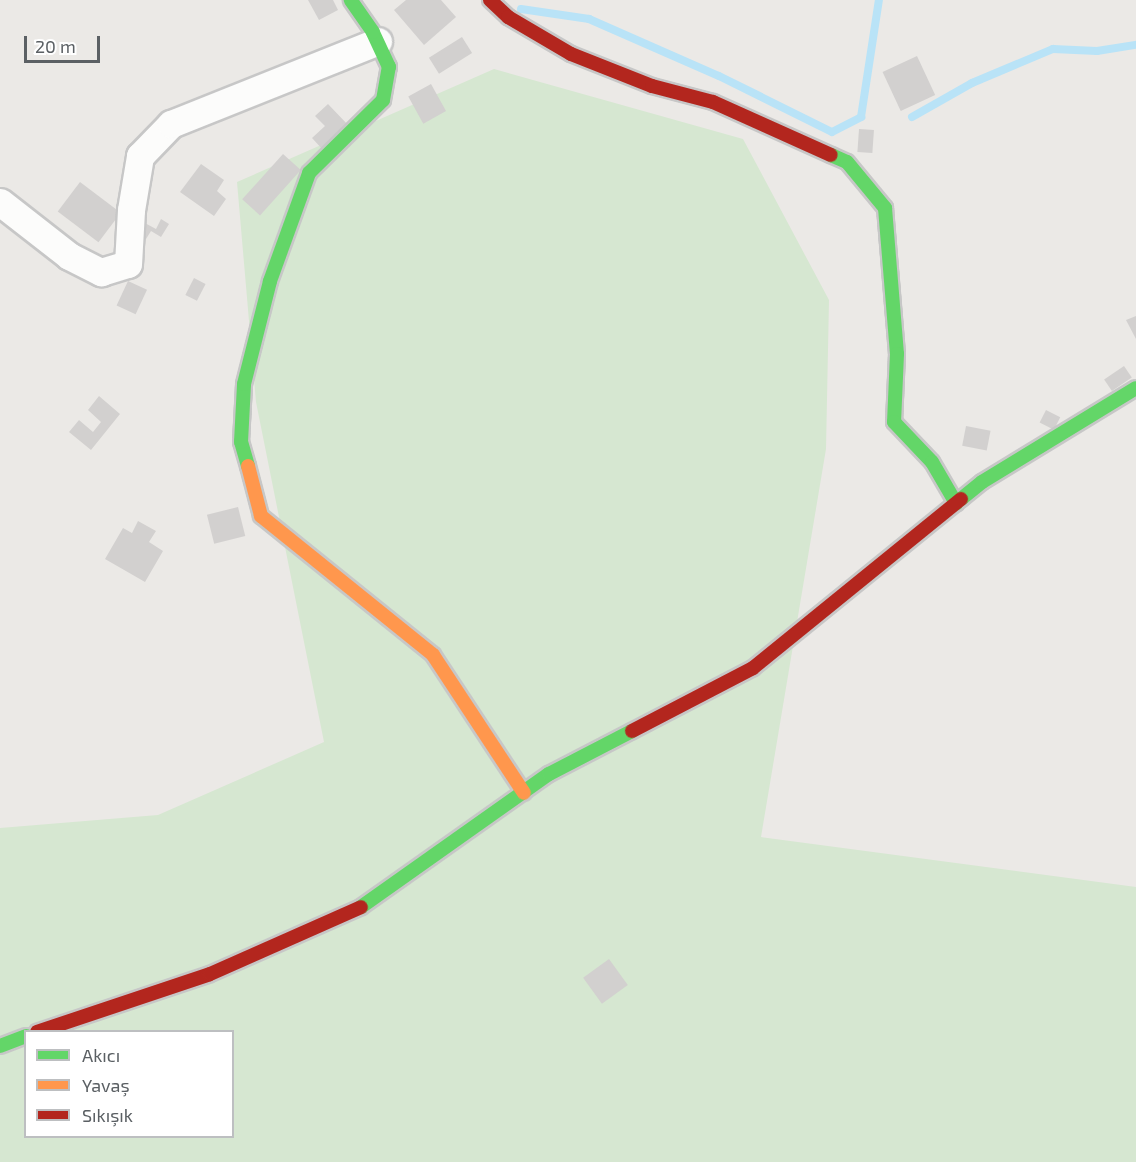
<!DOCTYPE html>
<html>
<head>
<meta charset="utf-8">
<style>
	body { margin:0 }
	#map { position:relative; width:1136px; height:1162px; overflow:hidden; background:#ebe9e6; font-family:"Exo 2",sans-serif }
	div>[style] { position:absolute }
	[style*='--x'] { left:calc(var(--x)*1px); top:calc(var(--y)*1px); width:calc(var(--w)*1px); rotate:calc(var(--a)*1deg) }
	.green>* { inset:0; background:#d6e7d1 }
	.stream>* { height:8px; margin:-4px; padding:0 4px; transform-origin:4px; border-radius:4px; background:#b9e3f7 }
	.building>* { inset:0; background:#d2d0cf; transform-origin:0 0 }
	.roads { filter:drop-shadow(2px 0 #c7c7c7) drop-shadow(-2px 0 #c7c7c7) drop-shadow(0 2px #c7c7c7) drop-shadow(0 -2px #c7c7c7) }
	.street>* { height:27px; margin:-13.5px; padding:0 13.5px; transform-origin:13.5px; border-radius:13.5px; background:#fcfcfb }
	.fast>* { height:14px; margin:-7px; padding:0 7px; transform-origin:7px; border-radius:7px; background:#63d668 }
	.slow>* { height:14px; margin:-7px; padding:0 7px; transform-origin:7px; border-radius:7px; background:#ff974d }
	.jam>* { height:14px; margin:-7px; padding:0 7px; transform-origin:7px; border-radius:7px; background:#b3261e }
	span { translate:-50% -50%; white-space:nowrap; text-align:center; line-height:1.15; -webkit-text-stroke:4.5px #fff; paint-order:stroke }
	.legend { position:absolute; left:24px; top:1030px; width:210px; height:108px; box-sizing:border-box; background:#fff; border:2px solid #bdbfc1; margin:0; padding:8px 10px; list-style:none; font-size:18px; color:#5b6064 }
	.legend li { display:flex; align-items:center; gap:12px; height:30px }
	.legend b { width:30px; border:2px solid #bdbfc1 }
	.scale { position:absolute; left:24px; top:36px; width:76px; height:27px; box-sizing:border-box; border:3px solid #5b6064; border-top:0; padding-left:8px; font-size:18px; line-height:21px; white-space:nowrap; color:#5b6064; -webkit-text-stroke:4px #fff; paint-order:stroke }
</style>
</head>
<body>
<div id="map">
	<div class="green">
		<div style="clip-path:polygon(evenodd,494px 69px,743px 139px,829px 300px,826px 449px,761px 837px,1136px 887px,1136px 1162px,0 1162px,0 828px,158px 815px,324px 742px,256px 402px,237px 182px,494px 69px,26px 1032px,232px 1032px,232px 1136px,26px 1136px,26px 1032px)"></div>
	</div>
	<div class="stream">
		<div style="--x:521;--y:9;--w:69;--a:8.4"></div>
		<div style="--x:589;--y:19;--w:142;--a:23.7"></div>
		<div style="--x:719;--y:76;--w:126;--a:26.4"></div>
		<div style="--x:832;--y:132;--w:33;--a:-27"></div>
		<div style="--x:861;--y:117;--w:118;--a:-81.3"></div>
		<div style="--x:912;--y:117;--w:69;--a:-29.5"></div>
		<div style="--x:972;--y:83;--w:88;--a:-22.8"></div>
		<div style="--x:1053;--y:49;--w:44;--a:2.6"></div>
		<div style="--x:1097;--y:51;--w:39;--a:-9"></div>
	</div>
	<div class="building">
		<div style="clip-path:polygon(308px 0,333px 0,338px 10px,319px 20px)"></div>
		<div style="clip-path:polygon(406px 0,441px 0,456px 17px,424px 45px,394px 10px)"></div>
		<div style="left:462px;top:37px;width:19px;height:39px;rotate:58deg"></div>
		<div style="left:917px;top:56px;width:43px;height:38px;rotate:65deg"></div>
		<div style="left:431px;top:84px;width:31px;height:26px;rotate:61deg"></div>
		<div style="clip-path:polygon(328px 104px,349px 126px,324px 151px,312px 138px,325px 126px,315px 116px)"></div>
		<div style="left:859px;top:129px;width:15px;height:23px;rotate:4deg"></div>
		<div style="left:283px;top:154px;width:24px;height:61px;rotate:42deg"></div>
		<div style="clip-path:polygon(201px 164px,224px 180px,217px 191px,226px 199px,214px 216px,180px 192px)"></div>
		<div style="left:80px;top:182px;width:51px;height:37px;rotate:37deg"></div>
		<div style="clip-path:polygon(161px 219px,169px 224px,161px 237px,151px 231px,146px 239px,136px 233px,143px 222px,156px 229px)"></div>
		<div style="left:194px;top:278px;width:13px;height:19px;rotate:27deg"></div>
		<div style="left:128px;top:281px;width:21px;height:27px;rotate:25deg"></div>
		<div style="clip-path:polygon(1136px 316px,1136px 339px,1126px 320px)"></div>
		<div style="left:1124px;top:366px;width:14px;height:24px;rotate:56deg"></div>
		<div style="clip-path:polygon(99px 396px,120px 414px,91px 450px,69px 432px,79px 420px,93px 432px,101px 422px,88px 410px)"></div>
		<div style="left:1046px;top:410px;width:16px;height:14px;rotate:27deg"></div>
		<div style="left:966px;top:426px;width:25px;height:20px;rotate:11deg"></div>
		<div style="left:238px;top:507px;width:30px;height:32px;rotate:76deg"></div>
		<div style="clip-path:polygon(138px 521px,156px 531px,149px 542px,163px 551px,145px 582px,105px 559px,123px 528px,132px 533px)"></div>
		<div style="left:609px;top:959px;width:32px;height:32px;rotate:54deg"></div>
	</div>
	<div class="roads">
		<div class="street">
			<div style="--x:0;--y:202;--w:88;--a:38"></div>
			<div style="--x:69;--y:256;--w:36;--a:27"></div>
			<div style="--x:101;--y:272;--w:28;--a:-17"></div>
			<div style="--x:128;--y:264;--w:54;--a:-86.8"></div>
			<div style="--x:131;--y:210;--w:55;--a:-80.5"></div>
			<div style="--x:140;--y:156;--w:45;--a:-45.9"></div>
			<div style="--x:171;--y:124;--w:223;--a:-21.8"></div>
		</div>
		<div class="fast">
			<div style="--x:831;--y:155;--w:17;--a:24"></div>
			<div style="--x:847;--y:162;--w:60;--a:50.4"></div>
			<div style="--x:885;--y:208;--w:146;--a:85.3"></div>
			<div style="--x:897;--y:354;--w:68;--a:92.5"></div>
			<div style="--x:894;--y:422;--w:55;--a:46.5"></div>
			<div style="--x:932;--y:462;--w:48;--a:59.7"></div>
			<div style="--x:248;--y:466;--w:25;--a:-106"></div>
			<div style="--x:241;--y:442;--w:58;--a:-87"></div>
			<div style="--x:244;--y:384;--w:106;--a:-75.8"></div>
			<div style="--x:270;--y:281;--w:115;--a:-70.1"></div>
			<div style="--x:309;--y:173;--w:104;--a:-44.6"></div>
			<div style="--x:383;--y:100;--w:34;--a:-80"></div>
			<div style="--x:389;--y:67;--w:38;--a:-115"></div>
			<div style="--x:373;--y:32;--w:39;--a:-125"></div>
			<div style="--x:961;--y:499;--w:27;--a:-39"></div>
			<div style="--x:982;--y:482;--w:180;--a:-31.4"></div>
			<div style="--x:361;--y:907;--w:230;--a:-35.3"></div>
			<div style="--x:549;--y:774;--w:93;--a:-27.4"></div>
			<div style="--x:0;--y:1046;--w:28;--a:-21"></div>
		</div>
		<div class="slow">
			<div style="--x:248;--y:466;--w:52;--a:75.4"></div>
			<div style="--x:261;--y:516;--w:221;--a:38.9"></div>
			<div style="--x:433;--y:655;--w:165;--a:56.6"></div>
		</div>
		<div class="jam">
			<div style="--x:490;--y:0;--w:25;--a:43"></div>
			<div style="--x:508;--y:17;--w:73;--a:30.4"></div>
			<div style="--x:571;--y:54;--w:87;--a:21.6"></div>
			<div style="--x:652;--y:86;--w:63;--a:14.7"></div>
			<div style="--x:713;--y:102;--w:129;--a:24.2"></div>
			<div style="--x:632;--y:731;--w:136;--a:-27.5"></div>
			<div style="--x:753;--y:668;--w:268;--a:-39.1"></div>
			<div style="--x:37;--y:1032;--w:182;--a:-18.5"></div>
			<div style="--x:210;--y:974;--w:165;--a:-23.9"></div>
		</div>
	</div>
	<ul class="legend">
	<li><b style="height:8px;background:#63d668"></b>Akıcı</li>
	<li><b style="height:8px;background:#ff974d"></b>Yavaş</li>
	<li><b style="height:8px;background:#b3261e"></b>Sıkışık</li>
	</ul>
	<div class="scale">20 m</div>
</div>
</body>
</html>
